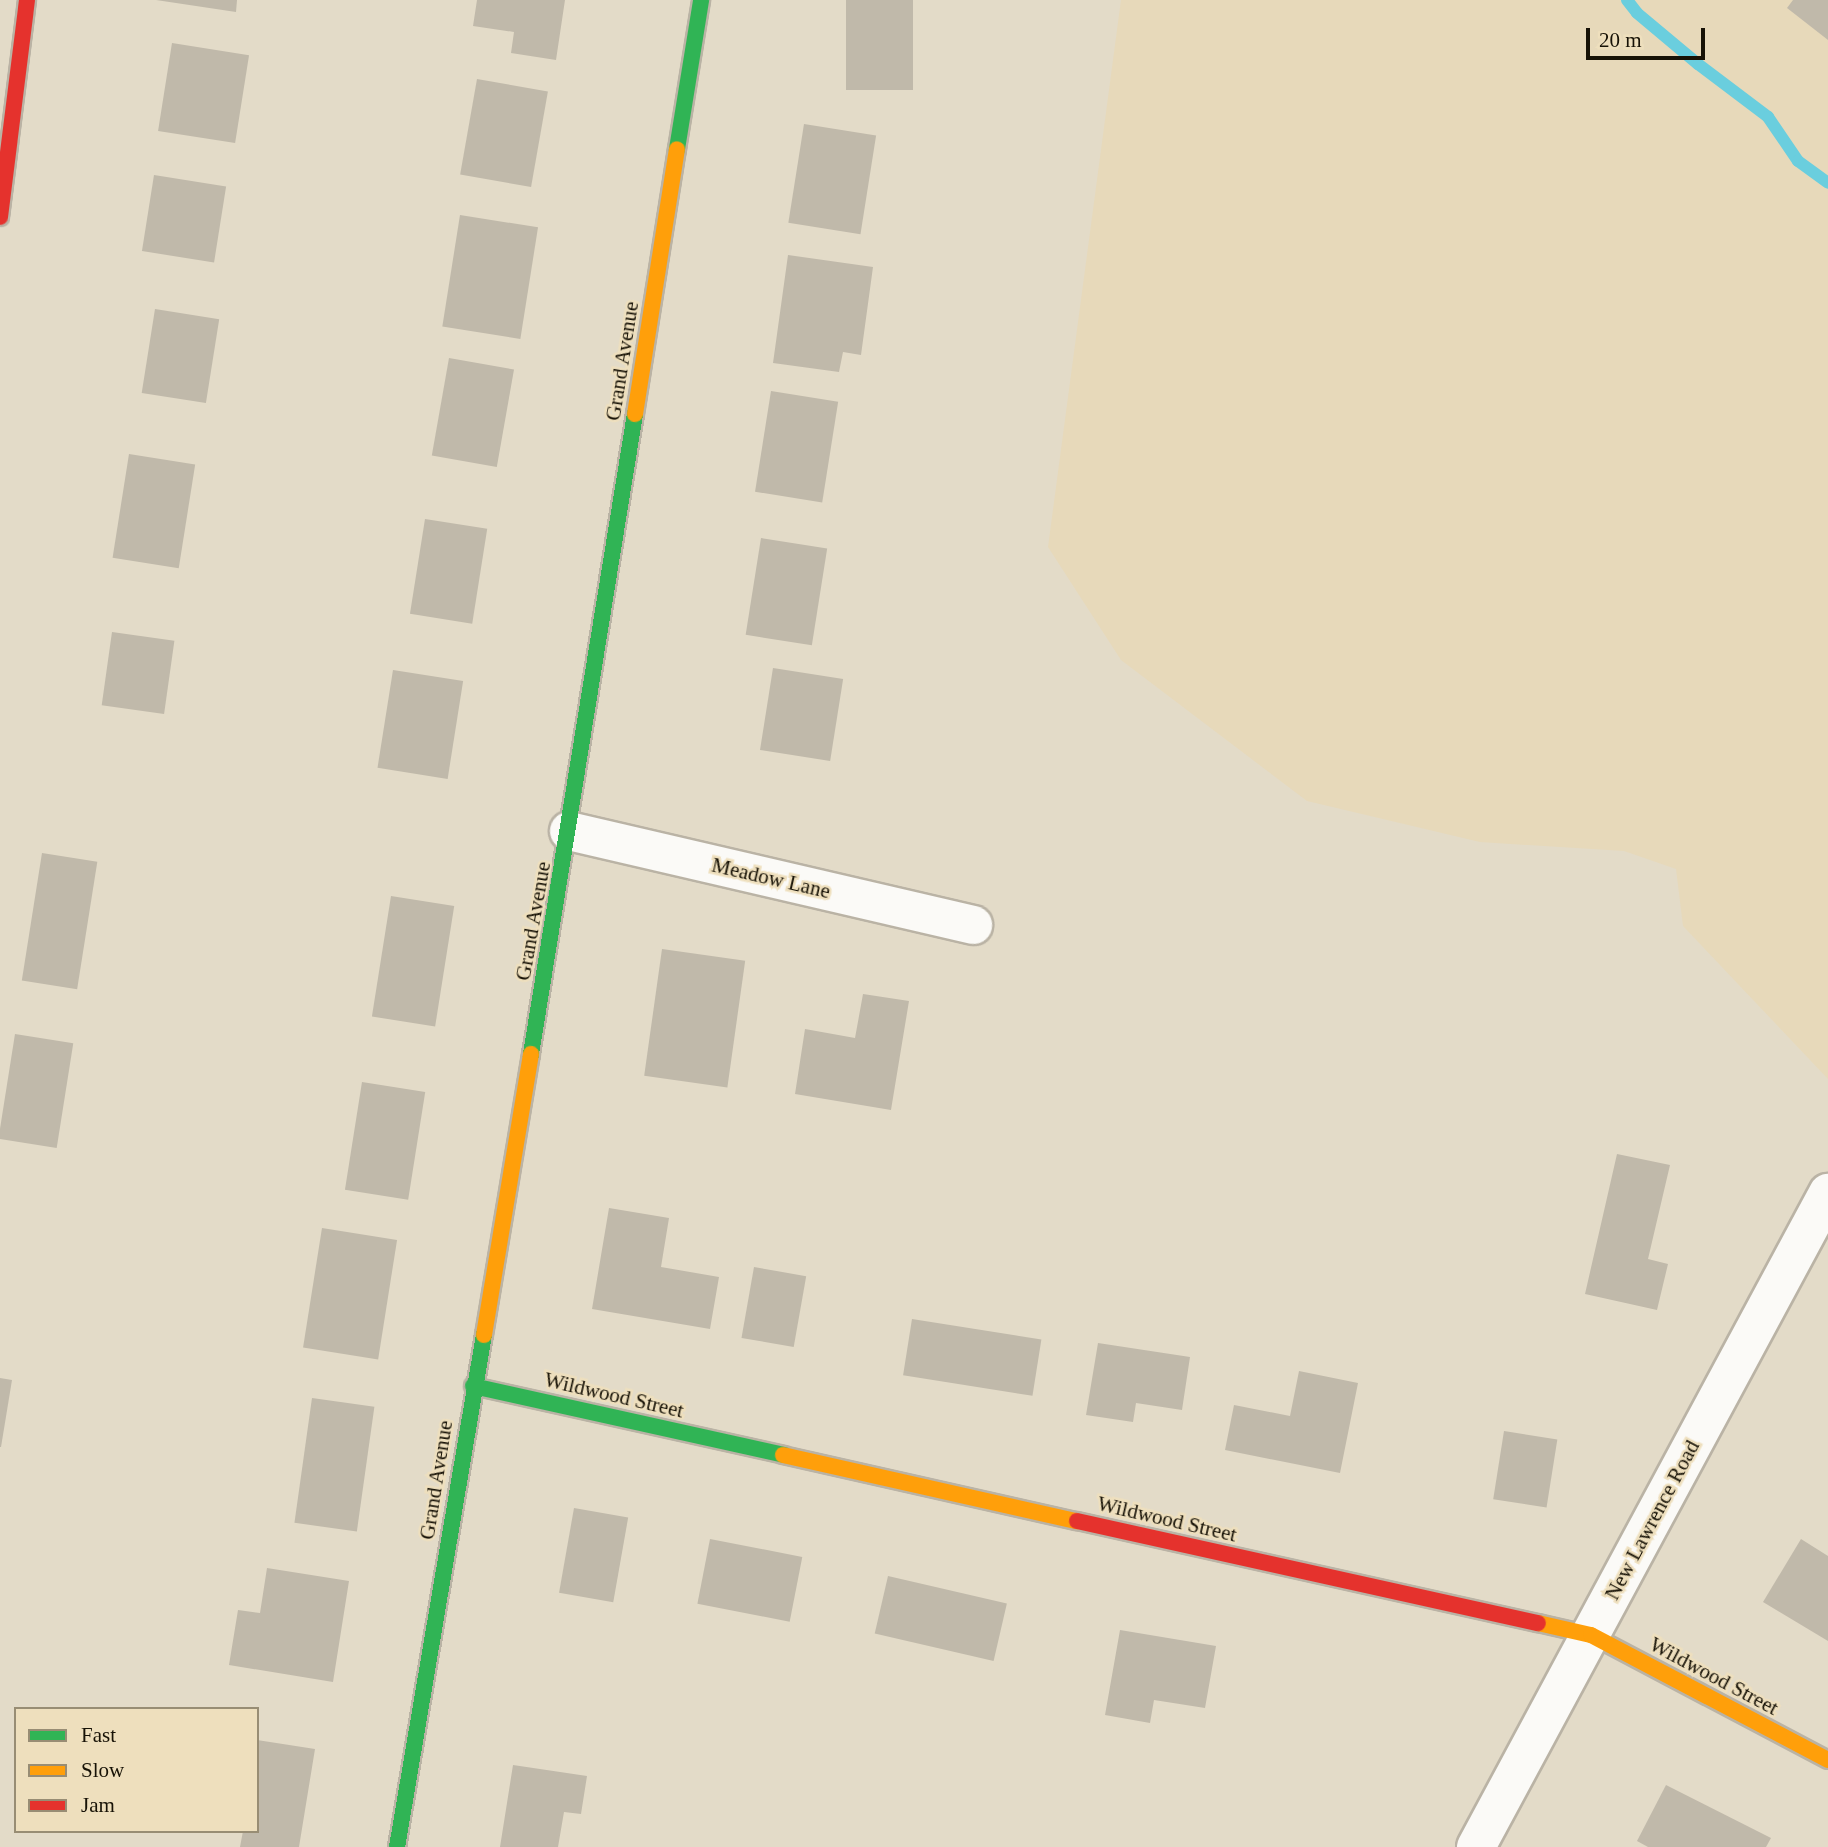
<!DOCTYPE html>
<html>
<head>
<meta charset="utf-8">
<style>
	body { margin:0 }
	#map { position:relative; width:1828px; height:1847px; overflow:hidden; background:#e3dbc8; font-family:"Times New Roman",serif }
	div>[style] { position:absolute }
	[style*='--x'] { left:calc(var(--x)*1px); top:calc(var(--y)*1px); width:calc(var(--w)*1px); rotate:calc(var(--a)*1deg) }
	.built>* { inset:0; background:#e7d9ba }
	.stream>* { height:12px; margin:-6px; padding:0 6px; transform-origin:6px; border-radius:6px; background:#6acede }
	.building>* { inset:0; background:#c0b9aa; transform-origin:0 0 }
	.roads { filter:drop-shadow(2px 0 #bab3a5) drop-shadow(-2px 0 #bab3a5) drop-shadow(0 2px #bab3a5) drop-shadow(0 -2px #bab3a5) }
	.street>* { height:38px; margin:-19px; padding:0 19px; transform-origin:19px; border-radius:19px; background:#fbfaf7 }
	.fast>* { height:16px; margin:-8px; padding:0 8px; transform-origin:8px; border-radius:8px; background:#30b455 }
	.slow>* { height:16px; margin:-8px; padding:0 8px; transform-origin:8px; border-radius:8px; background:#ff9f0a }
	.jam>* { height:16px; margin:-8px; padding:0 8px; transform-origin:8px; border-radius:8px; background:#e5322d }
	span { translate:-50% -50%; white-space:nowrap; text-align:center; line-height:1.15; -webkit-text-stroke:5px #eedfbd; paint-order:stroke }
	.street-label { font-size:21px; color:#171206 }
	.legend { position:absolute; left:14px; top:1707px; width:245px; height:126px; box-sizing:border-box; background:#eedfbd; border:2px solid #988d74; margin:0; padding:9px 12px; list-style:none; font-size:21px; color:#171206 }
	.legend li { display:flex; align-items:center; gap:14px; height:35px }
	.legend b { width:35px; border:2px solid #988d74 }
	.scale { position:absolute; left:1586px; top:28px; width:119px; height:32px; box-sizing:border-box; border:4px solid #171206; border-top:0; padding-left:9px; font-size:21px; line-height:24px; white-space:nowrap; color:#171206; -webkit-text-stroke:5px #eedfbd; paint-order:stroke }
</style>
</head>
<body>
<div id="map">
	<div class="built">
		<div style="clip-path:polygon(1121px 0,1828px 0,1828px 1079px,1683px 926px,1676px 869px,1624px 851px,1480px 842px,1307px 801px,1121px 660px,1048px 547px)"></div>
	</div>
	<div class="stream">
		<div style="--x:1627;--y:0;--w:16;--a:52"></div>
		<div style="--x:1637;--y:13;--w:80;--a:39.9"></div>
		<div style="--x:1698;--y:64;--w:88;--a:37.1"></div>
		<div style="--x:1768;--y:117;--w:53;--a:55.7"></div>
		<div style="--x:1798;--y:161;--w:37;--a:36"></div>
	</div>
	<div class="building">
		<div style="clip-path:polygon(156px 0,237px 0,236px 12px)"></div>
		<div style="clip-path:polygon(477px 0,565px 0,556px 60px,511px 53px,514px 32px,473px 26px)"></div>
		<div style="left:846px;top:0;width:67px;height:90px"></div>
		<div style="clip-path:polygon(1793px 0,1828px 0,1828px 40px,1787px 8px)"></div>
		<div style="left:172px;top:43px;width:78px;height:89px;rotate:9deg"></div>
		<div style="left:477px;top:79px;width:72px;height:97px;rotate:10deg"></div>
		<div style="left:804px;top:124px;width:73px;height:100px;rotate:9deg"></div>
		<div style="left:154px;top:175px;width:73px;height:77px;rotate:9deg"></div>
		<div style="left:460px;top:215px;width:79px;height:113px;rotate:9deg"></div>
		<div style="clip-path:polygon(788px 255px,873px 267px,861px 355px,843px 352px,839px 372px,773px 363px)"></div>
		<div style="left:155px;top:309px;width:65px;height:85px;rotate:9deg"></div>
		<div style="left:449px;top:358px;width:66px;height:99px;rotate:10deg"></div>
		<div style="left:771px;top:391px;width:68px;height:102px;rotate:9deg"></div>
		<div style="left:129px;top:454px;width:67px;height:105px;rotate:9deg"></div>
		<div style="left:425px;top:519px;width:63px;height:96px;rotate:9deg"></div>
		<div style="left:761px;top:538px;width:67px;height:98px;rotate:9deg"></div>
		<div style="left:112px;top:632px;width:63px;height:74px;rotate:8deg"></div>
		<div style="left:773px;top:668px;width:71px;height:83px;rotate:9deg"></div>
		<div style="left:393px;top:670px;width:71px;height:99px;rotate:9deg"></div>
		<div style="left:42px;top:853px;width:56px;height:129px;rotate:9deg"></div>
		<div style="left:391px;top:896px;width:64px;height:122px;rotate:9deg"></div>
		<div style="left:662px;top:949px;width:84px;height:128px;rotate:8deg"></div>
		<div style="clip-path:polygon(863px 994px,909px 1001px,891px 1110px,795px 1094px,805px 1029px,855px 1038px)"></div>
		<div style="left:15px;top:1034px;width:59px;height:106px;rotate:9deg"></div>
		<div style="left:362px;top:1082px;width:64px;height:109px;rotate:9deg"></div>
		<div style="clip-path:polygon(1617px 1154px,1670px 1165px,1648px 1259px,1668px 1264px,1657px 1310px,1585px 1294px)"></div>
		<div style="clip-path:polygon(609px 1208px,669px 1218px,661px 1267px,719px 1277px,710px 1329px,592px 1309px)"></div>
		<div style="left:322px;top:1228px;width:76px;height:121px;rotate:9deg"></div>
		<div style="left:754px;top:1267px;width:53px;height:72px;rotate:10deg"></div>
		<div style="left:912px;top:1319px;width:131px;height:57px;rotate:9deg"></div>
		<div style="clip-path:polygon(1098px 1343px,1190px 1357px,1182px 1410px,1136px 1403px,1133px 1422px,1086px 1415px)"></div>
		<div style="clip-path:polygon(1299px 1371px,1358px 1383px,1340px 1473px,1225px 1450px,1234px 1405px,1290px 1416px)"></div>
		<div style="clip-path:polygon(0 1378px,12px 1380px,1px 1447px,0 1447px)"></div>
		<div style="left:312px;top:1398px;width:63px;height:126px;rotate:8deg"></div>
		<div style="left:1504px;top:1431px;width:54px;height:69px;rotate:9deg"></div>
		<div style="left:574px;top:1508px;width:55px;height:86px;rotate:10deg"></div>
		<div style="left:710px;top:1539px;width:94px;height:66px;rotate:11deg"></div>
		<div style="clip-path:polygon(1801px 1539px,1828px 1556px,1828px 1641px,1763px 1602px)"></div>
		<div style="clip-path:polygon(267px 1568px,349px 1581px,333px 1682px,229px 1665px,238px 1610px,260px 1613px)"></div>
		<div style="left:888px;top:1576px;width:122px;height:59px;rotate:13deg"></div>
		<div style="clip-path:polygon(1120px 1630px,1216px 1646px,1205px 1708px,1154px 1700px,1150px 1723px,1105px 1715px)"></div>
		<div style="clip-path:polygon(257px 1740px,315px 1749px,299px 1847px,240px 1847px,243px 1831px,257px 1831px)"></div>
		<div style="clip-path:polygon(513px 1765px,587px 1776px,581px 1814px,564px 1812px,558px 1847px,500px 1847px)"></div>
		<div style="clip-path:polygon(1666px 1785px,1771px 1838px,1766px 1847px,1648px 1847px,1637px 1841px)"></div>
	</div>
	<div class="roads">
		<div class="street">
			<div style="--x:569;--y:831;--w:415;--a:13.1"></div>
			<div style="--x:1476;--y:1847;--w:743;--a:-61.71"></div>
		</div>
		<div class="fast">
			<div style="--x:677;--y:149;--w:151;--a:-80.8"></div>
			<div style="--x:531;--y:1054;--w:648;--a:-80.77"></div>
			<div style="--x:473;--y:1386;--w:318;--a:12.5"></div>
			<div style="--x:397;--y:1847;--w:519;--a:-80.36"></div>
		</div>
		<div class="slow">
			<div style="--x:635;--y:414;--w:268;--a:-81"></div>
			<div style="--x:484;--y:1335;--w:285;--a:-80.5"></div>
			<div style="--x:783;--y:1455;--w:301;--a:12.7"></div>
			<div style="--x:1538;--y:1623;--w:54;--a:12.8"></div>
			<div style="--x:1591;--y:1635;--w:268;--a:27.8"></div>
		</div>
		<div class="jam">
			<div style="--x:0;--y:217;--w:219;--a:-82.9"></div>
			<div style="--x:1077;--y:1521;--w:472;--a:12.5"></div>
		</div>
	</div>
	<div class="street-label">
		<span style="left:622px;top:361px;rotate:-81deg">Grand Avenue</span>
		<span style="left:771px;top:878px;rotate:13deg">Meadow Lane</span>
		<span style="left:533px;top:921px;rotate:-80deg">Grand Avenue</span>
		<span style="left:614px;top:1395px;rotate:13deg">Wildwood Street</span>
		<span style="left:436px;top:1480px;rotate:-81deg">Grand Avenue</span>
		<span style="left:1167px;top:1519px;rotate:13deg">Wildwood Street</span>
		<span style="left:1652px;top:1520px;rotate:-62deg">New Lawrence Road</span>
		<span style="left:1714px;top:1676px;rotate:28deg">Wildwood Street</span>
	</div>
	<ul class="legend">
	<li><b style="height:9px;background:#30b455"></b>Fast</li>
	<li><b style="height:9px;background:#ff9f0a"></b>Slow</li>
	<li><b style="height:9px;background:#e5322d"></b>Jam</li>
	</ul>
	<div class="scale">20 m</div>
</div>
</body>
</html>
